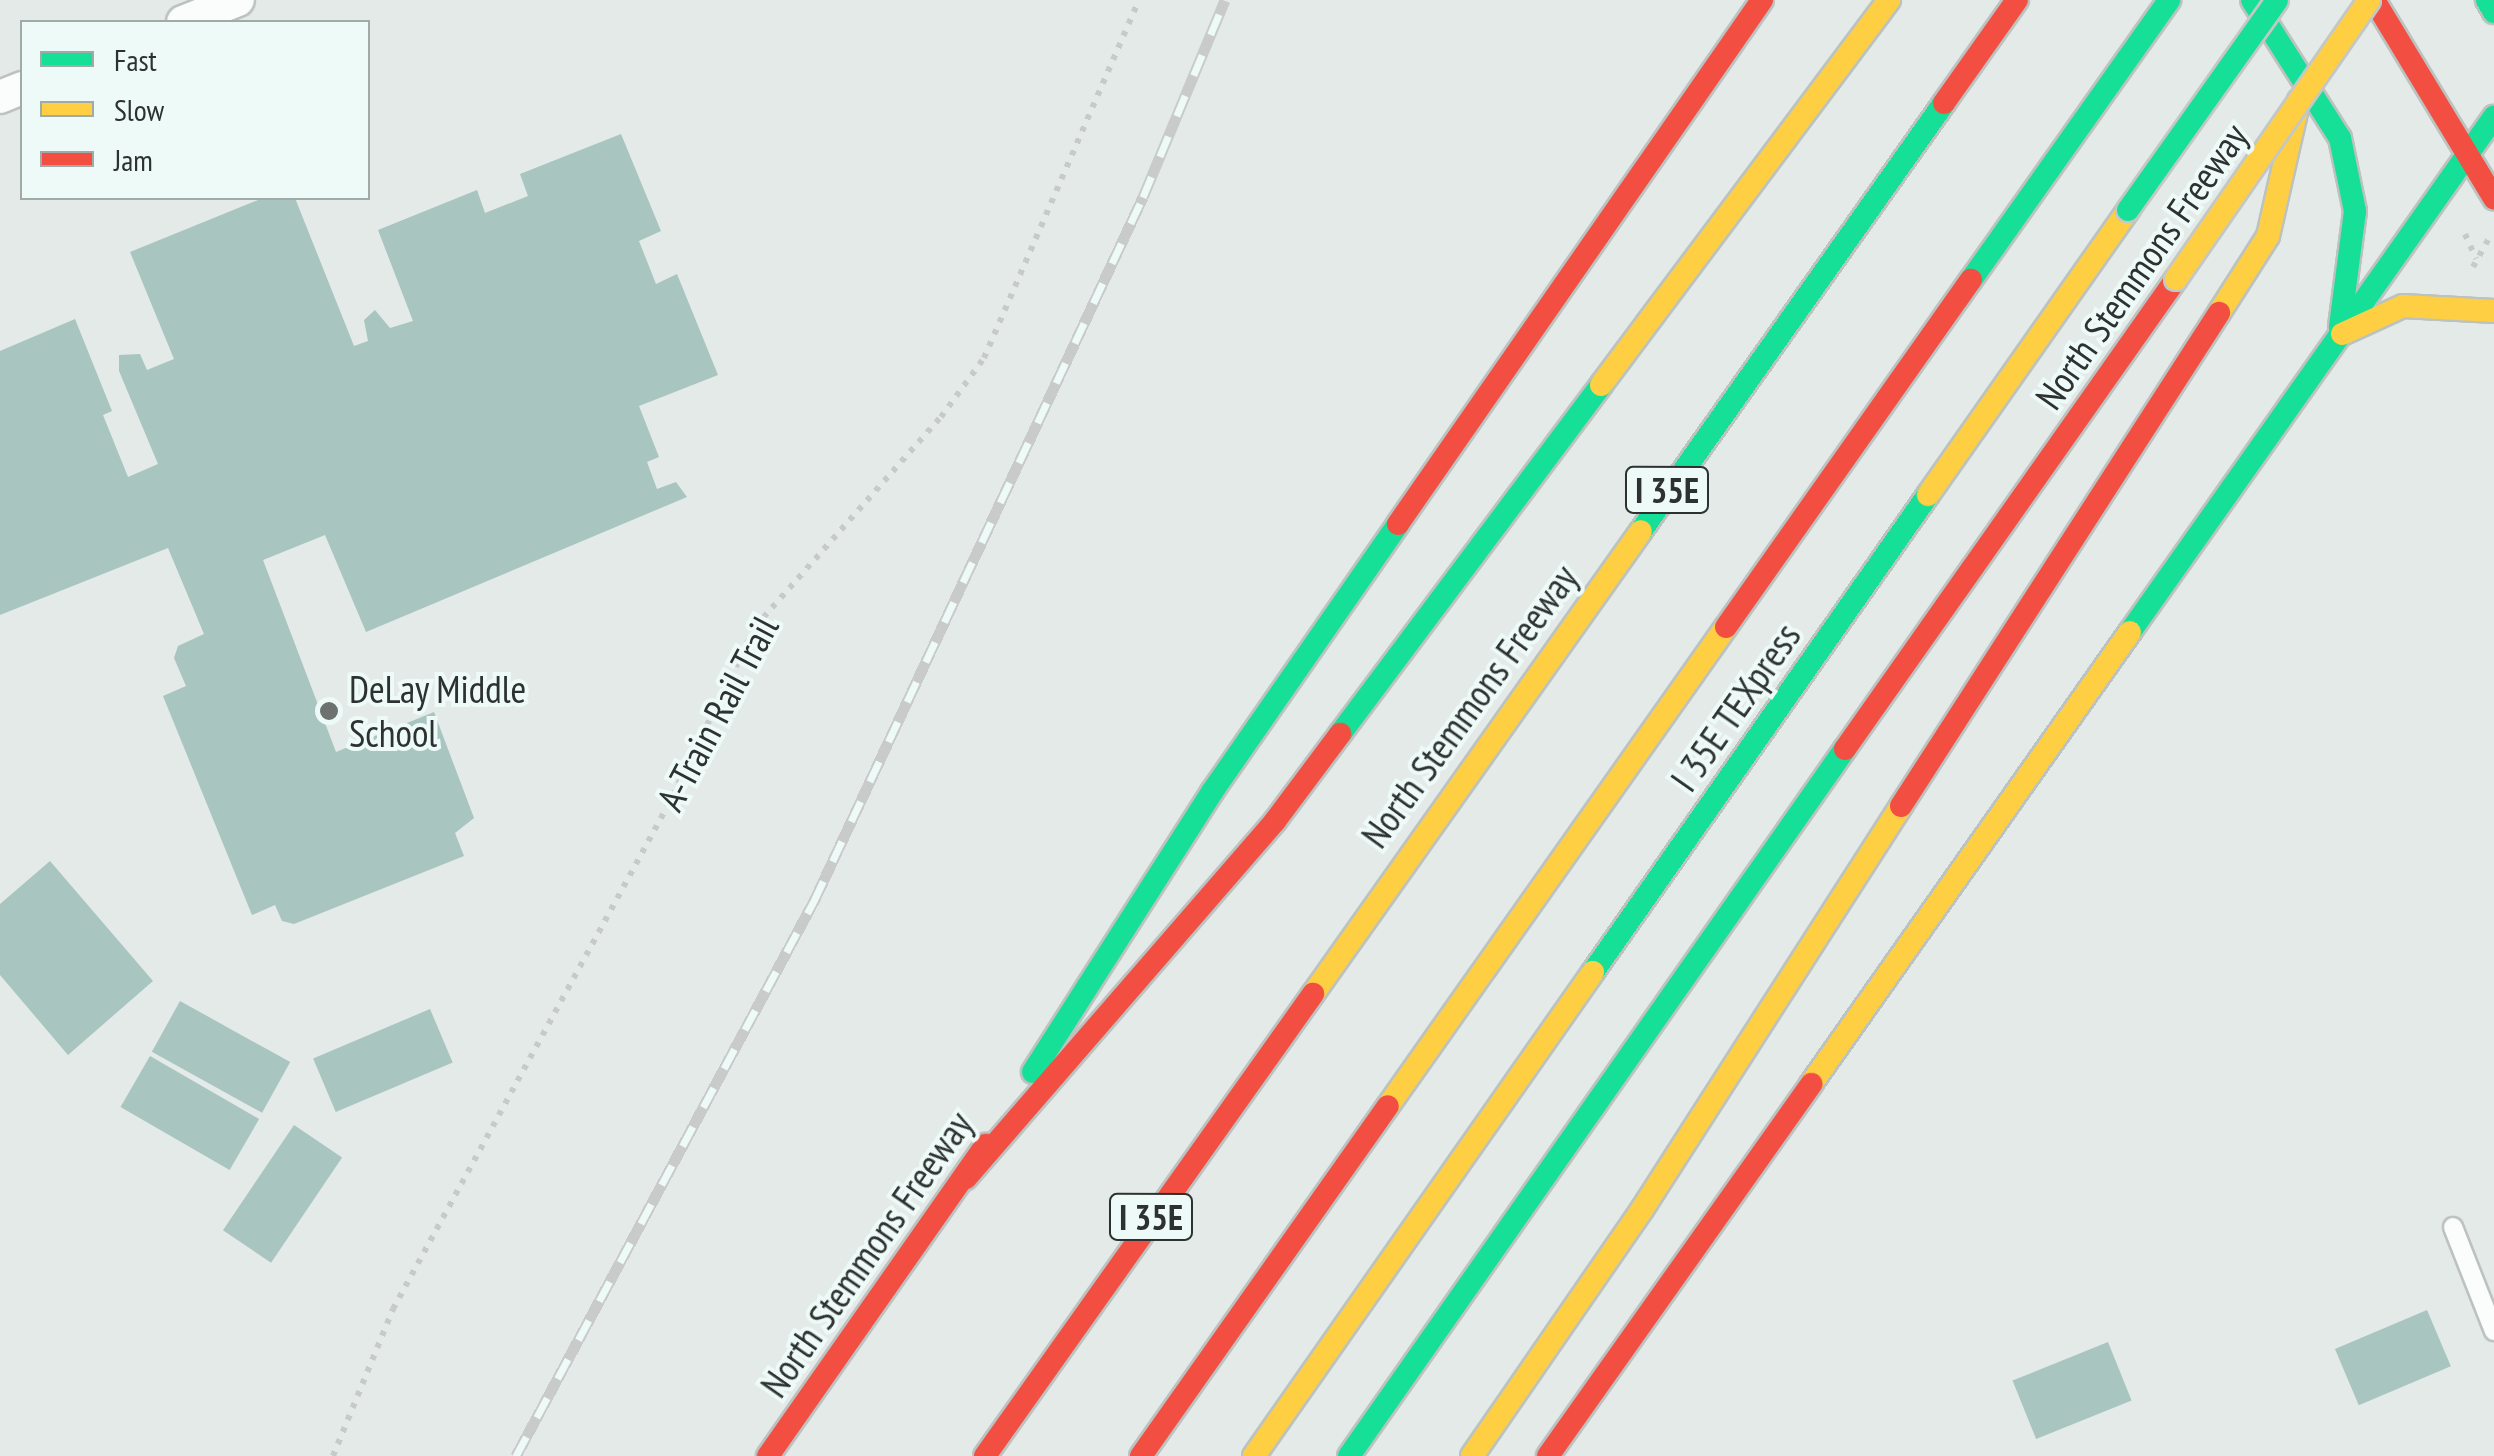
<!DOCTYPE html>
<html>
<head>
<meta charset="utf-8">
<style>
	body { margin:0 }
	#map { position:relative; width:2494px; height:1456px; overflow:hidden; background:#e3eae8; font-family:"PT Sans Narrow",sans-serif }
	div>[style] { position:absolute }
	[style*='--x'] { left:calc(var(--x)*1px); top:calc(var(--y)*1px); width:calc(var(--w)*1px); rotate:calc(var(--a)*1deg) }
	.building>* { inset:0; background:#a8c5bf; transform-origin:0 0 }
	.path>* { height:6px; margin-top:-3px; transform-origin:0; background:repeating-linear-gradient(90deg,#c8cac9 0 5px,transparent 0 13px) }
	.roads { filter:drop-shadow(2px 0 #bcc2c0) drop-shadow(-2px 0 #bcc2c0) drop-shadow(0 2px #bcc2c0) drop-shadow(0 -2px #bcc2c0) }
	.lane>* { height:18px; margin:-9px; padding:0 9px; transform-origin:9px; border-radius:9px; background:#fbfcfc }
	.street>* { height:32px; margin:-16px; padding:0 16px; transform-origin:16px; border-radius:16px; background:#fbfcfc }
	.fast>* { height:22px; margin:-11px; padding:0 11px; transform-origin:11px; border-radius:11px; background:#16e098 }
	.slow>* { height:22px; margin:-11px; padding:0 11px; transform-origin:11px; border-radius:11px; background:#ffcf43 }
	.jam>* { height:22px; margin:-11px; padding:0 11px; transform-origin:11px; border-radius:11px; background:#f24e42 }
	.rail>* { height:11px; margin-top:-5.5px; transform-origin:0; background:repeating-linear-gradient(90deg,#edfaf7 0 22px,#c9cbca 0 44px); box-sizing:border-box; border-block:2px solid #c9cbca }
	.bridges { filter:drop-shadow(2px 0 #c3c7c6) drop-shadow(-2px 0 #c3c7c6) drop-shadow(0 2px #c3c7c6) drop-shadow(0 -2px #c3c7c6) }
	.fast-bridge>* { height:22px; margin:-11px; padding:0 11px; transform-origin:11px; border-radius:11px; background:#16e098 }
	.slow-bridge>* { height:22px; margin:-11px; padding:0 11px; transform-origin:11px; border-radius:11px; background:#ffcf43 }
	.dots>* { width:28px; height:28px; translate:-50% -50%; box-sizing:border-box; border:5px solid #edfaf7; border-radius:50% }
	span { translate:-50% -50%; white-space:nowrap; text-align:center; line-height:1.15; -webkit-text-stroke:8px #edfaf7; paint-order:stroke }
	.shield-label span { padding:2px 8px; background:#edfaf7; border:2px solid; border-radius:8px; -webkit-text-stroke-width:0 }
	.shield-label { font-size:35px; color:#2d3230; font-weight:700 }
	.street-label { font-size:38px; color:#2d3230 }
	.poi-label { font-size:38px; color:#2d3230 }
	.left { translate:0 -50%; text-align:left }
	.legend { position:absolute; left:20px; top:20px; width:350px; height:180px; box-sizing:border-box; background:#edfaf7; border:2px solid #a0aaa7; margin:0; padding:12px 18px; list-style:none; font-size:30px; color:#2d3230 }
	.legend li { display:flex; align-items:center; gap:20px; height:50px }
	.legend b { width:50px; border:2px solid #a0aaa7 }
</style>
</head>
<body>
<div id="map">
	<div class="building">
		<div style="clip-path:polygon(621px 134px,661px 231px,639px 241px,656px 284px,677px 274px,718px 375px,639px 406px,659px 457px,647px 462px,657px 489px,676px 482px,687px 497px,366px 632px,325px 535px,263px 560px,336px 752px,434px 712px,474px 818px,455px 833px,464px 856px,294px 924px,282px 921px,275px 905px,252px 915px,163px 696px,186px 686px,174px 658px,178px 646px,204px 634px,168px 548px,0 615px,0 351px,75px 319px,112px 411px,103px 415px,128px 477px,158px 464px,119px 371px,119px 355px,140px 354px,147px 370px,174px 359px,130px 252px,263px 198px,295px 198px,354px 346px,368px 341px,364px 320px,375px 310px,390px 328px,413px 321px,378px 230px,477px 190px,485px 213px,528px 196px,520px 174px)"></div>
		<div style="clip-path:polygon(50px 861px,153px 981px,68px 1055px,0 975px,0 904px)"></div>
		<div style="left:180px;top:1001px;width:126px;height:58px;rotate:29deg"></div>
		<div style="left:430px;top:1009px;width:58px;height:127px;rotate:67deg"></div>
		<div style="left:150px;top:1056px;width:126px;height:59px;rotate:30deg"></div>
		<div style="left:294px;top:1125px;width:58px;height:127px;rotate:34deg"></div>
		<div style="left:2427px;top:1310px;width:61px;height:100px;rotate:67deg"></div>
		<div style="left:2108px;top:1342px;width:63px;height:103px;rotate:68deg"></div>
	</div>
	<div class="path">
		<div style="--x:2465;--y:234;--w:27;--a:66"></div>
		<div style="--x:2473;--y:267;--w:33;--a:-61"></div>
		<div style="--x:333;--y:1456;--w:159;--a:-67.8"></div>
		<div style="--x:393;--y:1309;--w:572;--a:-61.37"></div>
		<div style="--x:667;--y:807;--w:200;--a:-63.9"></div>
		<div style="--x:755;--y:627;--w:281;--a:-48.5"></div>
		<div style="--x:941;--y:417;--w:73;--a:-53.9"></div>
		<div style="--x:984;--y:358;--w:390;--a:-66.6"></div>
	</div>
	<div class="roads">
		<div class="lane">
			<div style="--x:2453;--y:1227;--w:112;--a:68.5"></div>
		</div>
		<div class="street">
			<div style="--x:183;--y:22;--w:59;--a:-21.8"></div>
			<div style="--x:0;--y:97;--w:24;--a:-22"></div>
		</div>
		<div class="fast">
			<div style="--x:2252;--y:0;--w:164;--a:57.5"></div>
			<div style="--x:2340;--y:138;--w:75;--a:78.4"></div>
			<div style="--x:2355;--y:211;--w:117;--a:97.4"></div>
			<div style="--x:2487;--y:0;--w:14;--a:60"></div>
			<div style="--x:1971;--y:280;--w:343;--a:-54.7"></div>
			<div style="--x:1641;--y:531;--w:524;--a:-54.7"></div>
			<div style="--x:2130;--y:632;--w:631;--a:-54.75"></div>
			<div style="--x:1340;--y:734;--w:436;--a:-53.2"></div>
			<div style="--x:1593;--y:972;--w:583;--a:-54.92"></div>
			<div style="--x:1033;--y:1072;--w:332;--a:-57.4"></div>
			<div style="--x:1212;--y:792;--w:326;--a:-55.2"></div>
			<div style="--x:1349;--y:1456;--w:864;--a:-54.95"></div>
		</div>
		<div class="slow">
			<div style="--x:2219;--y:313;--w:91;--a:-57.5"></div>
			<div style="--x:2268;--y:236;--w:139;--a:-77.2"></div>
			<div style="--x:2342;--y:334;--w:67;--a:-24.7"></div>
			<div style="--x:2403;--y:306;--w:91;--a:3.1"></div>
			<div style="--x:1601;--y:385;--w:481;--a:-53.2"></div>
			<div style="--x:1928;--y:495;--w:348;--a:-54.9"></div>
			<div style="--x:1313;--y:994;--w:567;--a:-54.69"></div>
			<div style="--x:1811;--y:1084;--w:553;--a:-54.79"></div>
			<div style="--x:1388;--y:1106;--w:586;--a:-54.79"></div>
			<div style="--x:1254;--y:1456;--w:591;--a:-54.99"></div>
			<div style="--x:1472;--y:1456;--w:301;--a:-55.4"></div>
			<div style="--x:1643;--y:1208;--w:478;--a:-57.3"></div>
		</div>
		<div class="jam">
			<div style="--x:2374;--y:0;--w:232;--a:58.8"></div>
			<div style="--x:1944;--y:103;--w:126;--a:-54.7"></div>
			<div style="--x:1398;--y:524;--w:638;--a:-55.21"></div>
			<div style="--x:1726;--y:627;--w:425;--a:-54.8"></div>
			<div style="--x:1845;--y:749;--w:575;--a:-54.84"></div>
			<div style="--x:1901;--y:806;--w:587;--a:-57.18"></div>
			<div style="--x:966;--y:1178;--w:472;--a:-49.1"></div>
			<div style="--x:1275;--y:821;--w:109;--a:-53.2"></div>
			<div style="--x:768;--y:1456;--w:380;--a:-55"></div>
			<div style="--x:985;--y:1456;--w:567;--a:-54.63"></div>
			<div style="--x:1141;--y:1456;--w:428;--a:-54.8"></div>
			<div style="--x:1548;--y:1456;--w:456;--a:-54.7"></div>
		</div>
	</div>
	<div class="rail">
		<div style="--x:516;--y:1456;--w:630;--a:-61.77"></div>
		<div style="--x:814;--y:901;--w:777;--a:-64.95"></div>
		<div style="--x:1143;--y:197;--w:213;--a:-67.4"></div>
	</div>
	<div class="bridges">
		<div class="fast-bridge">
			<div style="--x:2128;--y:210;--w:257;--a:-54.6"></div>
		</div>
		<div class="slow-bridge">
			<div style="--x:2176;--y:279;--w:339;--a:-55.3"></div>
		</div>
	</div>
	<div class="dots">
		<div style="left:329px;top:711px;background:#6d7270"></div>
	</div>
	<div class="shield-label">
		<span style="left:1667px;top:490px">I 35E</span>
		<span style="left:1151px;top:1217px">I 35E</span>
	</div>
	<div class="street-label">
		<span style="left:2141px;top:266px;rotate:-55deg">North Stemmons Freeway</span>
		<span style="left:1469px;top:706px;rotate:-54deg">North Stemmons Freeway</span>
		<span style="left:1735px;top:707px;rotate:-55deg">I 35E TEXpress</span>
		<span style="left:717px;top:713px;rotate:-62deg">A-Train Rail Trail</span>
		<span style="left:866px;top:1254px;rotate:-55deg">North Stemmons Freeway</span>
	</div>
	<div class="poi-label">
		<span class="left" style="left:349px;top:711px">DeLay Middle<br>School</span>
	</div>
	<ul class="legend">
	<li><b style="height:12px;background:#16e098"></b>Fast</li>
	<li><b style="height:12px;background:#ffcf43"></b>Slow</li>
	<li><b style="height:12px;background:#f24e42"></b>Jam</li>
	</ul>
</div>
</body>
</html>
